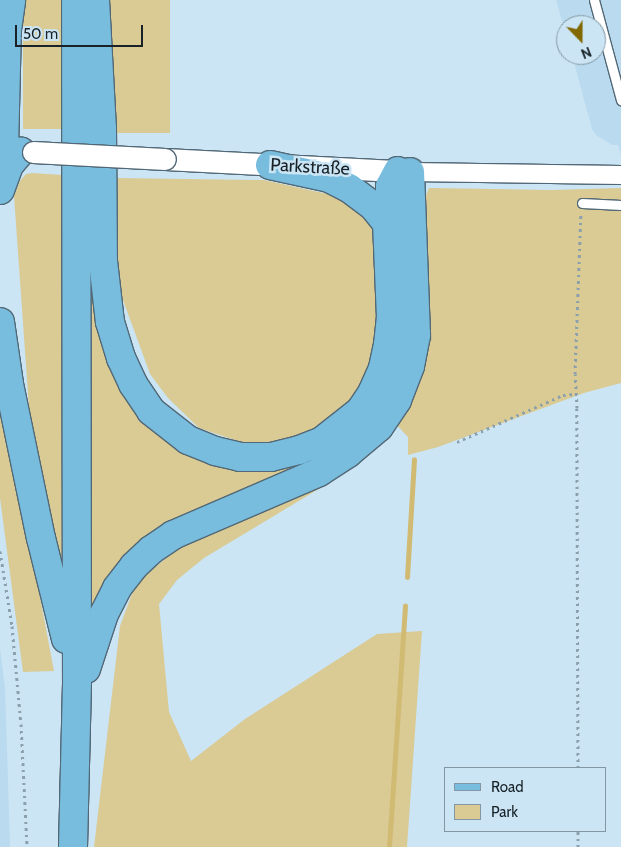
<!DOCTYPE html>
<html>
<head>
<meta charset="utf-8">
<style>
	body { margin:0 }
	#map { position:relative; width:621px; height:847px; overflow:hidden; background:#cbe5f5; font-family:Cabin,sans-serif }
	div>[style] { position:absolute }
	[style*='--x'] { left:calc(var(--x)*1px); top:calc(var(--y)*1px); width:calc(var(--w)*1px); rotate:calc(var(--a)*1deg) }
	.built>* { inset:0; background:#badaef }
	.green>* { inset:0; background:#daca94; transform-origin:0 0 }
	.stream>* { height:5px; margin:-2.5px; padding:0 2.5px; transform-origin:2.5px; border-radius:2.5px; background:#d1ba72 }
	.path>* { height:3px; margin-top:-1.5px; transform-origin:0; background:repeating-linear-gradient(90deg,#8ca0ac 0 2.5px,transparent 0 6.5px) }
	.roads { filter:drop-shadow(1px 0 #526876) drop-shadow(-1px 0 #526876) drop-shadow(0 1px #526876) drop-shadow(0 -1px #526876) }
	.service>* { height:9px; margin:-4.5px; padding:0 4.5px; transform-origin:4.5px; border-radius:4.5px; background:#fff }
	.minor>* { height:18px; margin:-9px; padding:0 9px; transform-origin:9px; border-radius:9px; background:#fff }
	.tertiary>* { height:21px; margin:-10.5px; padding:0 10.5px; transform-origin:10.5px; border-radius:10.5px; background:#fff }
	.primary>* { height:28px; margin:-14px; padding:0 14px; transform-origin:14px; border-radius:14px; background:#78bdde }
	.bridges { filter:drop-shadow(1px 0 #526876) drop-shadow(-1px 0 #526876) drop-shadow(0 1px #526876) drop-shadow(0 -1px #526876) }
	.tertiary-bridge>* { height:21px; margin:-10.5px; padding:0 10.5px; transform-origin:10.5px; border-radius:10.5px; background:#fff }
	span { translate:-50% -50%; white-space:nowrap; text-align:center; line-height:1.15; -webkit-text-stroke:5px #cbe5f5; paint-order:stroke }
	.street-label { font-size:18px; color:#182227 }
	.legend { position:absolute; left:444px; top:767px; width:162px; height:65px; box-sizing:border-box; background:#cbe5f5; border:1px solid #8397a3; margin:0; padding:6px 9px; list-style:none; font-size:15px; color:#182227 }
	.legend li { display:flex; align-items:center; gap:10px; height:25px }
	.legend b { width:25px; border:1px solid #8397a3 }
	.north { position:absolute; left:556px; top:15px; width:50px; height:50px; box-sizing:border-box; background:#cbe5f5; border:1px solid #8397a3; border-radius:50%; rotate:158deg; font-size:14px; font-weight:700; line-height:20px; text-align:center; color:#182227 }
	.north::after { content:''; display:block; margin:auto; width:18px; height:22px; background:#816800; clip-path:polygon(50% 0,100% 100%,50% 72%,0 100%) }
	.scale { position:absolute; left:15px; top:25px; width:128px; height:22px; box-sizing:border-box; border:2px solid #182227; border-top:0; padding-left:6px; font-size:15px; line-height:18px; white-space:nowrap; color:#182227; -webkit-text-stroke:4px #cbe5f5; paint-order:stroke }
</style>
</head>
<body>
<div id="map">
	<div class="built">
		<div style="clip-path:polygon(556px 0,621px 0,621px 155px,618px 145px,612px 145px,596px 135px,592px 129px,572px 55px,596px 55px,596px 25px,566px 25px,566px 35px)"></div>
		<div style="clip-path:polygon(0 649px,5px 687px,10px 847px,0 847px)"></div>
	</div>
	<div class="green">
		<div style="left:23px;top:0;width:40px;height:129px"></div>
		<div style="left:104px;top:0;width:66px;height:133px"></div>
		<div style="clip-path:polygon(32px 173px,63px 175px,64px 565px,49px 533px,32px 450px,14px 196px,20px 181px,26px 174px)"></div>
		<div style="clip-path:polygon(116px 178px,264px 180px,350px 199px,379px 233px,379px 347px,361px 388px,345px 407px,317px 428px,295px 437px,268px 443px,244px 443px,199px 428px,168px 398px,150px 374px,119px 289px,111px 232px)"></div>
		<div style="clip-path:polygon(429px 188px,551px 190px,621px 188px,621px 383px,584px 393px,438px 447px,408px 455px,408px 437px,393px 421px,420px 211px)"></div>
		<div style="clip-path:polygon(91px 275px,95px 304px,159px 433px,319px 456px,163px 531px,89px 630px)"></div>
		<div style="clip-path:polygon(0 381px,1px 391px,54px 671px,23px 672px,0 498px)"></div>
		<div style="clip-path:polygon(306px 484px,322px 487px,204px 558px,177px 580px,159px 604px,169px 712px,191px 761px,245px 719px,377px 634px,422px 631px,407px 847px,94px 847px,120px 626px,136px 583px,182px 545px)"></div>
	</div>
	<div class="stream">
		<div style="--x:407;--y:577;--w:118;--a:-86.6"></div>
		<div style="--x:389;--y:847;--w:242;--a:-86.2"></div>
	</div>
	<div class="path">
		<div style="--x:457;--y:442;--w:116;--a:-23.9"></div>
		<div style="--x:563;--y:395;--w:13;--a:-4"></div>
		<div style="--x:0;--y:551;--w:76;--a:80.9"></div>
		<div style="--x:12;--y:626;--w:98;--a:84.8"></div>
		<div style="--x:21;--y:724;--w:123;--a:87.2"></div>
		<div style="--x:578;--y:768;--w:360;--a:-90.2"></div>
		<div style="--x:577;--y:408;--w:34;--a:-93"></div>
		<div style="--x:575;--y:374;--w:160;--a:-87.9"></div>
		<div style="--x:578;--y:847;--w:16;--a:-90"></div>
	</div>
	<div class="roads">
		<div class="service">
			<div style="--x:594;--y:0;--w:104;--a:74.9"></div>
			<div style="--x:582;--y:203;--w:39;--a:3"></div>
		</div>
		<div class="minor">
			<div style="--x:410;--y:172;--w:211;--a:0.8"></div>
		</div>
		<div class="tertiary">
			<div style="--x:165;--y:159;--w:245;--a:3"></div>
		</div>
		<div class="primary">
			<div style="--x:95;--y:0;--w:128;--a:86.9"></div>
			<div style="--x:102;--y:128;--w:133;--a:89.6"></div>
			<div style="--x:103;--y:261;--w:61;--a:83.5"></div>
			<div style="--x:110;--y:322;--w:38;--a:73"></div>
			<div style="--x:121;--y:358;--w:29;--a:65"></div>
			<div style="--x:133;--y:384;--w:32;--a:56"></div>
			<div style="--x:151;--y:411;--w:47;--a:38.1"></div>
			<div style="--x:188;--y:440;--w:29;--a:22"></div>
			<div style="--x:215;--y:451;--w:26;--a:13"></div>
			<div style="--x:240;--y:457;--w:31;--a:0"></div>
			<div style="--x:271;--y:457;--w:29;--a:-14"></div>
			<div style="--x:299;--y:450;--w:25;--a:-21"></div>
			<div style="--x:322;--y:441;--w:48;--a:-38.3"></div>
			<div style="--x:360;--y:411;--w:22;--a:-56"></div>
			<div style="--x:372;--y:393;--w:27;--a:-66"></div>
			<div style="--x:383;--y:368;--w:24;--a:-78"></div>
			<div style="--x:388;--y:345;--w:27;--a:-84"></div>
			<div style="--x:391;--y:318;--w:95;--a:-92.4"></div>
			<div style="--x:387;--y:223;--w:37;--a:-85"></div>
			<div style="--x:390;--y:186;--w:17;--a:-62"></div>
			<div style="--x:4;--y:150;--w:120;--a:-88.6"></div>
			<div style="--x:7;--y:30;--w:30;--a:-82"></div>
			<div style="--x:270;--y:165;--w:60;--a:12.4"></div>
			<div style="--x:329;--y:178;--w:22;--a:27"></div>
			<div style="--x:349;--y:188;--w:30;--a:37"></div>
			<div style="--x:373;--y:206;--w:22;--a:51"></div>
			<div style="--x:0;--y:190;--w:27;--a:-70"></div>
			<div style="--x:9;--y:165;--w:18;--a:-49"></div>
			<div style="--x:0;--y:322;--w:63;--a:81.7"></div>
			<div style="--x:9;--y:384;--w:157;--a:78.3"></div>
			<div style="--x:41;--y:538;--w:104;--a:76.1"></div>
			<div style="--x:86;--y:669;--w:58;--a:-71.9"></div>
			<div style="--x:104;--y:614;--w:29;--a:-63"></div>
			<div style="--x:117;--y:588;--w:28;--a:-52"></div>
			<div style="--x:134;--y:566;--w:23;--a:-43"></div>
			<div style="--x:151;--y:550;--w:27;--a:-34"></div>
			<div style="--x:173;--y:535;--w:159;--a:-23.3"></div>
			<div style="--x:319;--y:472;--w:35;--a:-33"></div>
			<div style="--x:348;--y:453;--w:40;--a:-40"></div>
			<div style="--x:379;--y:427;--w:32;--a:-56"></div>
			<div style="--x:397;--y:400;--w:36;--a:-69"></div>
			<div style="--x:410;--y:366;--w:32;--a:-79"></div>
			<div style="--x:416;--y:335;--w:163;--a:-92.1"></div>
			<div style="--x:73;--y:847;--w:165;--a:-88.6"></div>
			<div style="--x:77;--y:682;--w:682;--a:-90.08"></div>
		</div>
	</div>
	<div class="bridges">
		<div class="tertiary-bridge">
			<div style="--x:33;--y:152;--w:132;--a:3"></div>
		</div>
	</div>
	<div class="street-label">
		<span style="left:310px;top:167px;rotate:3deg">Parkstraße</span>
	</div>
	<ul class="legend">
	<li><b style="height:6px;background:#78bdde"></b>Road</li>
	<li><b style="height:14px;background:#daca94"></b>Park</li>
	</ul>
	<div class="north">N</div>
	<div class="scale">50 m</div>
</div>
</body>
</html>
